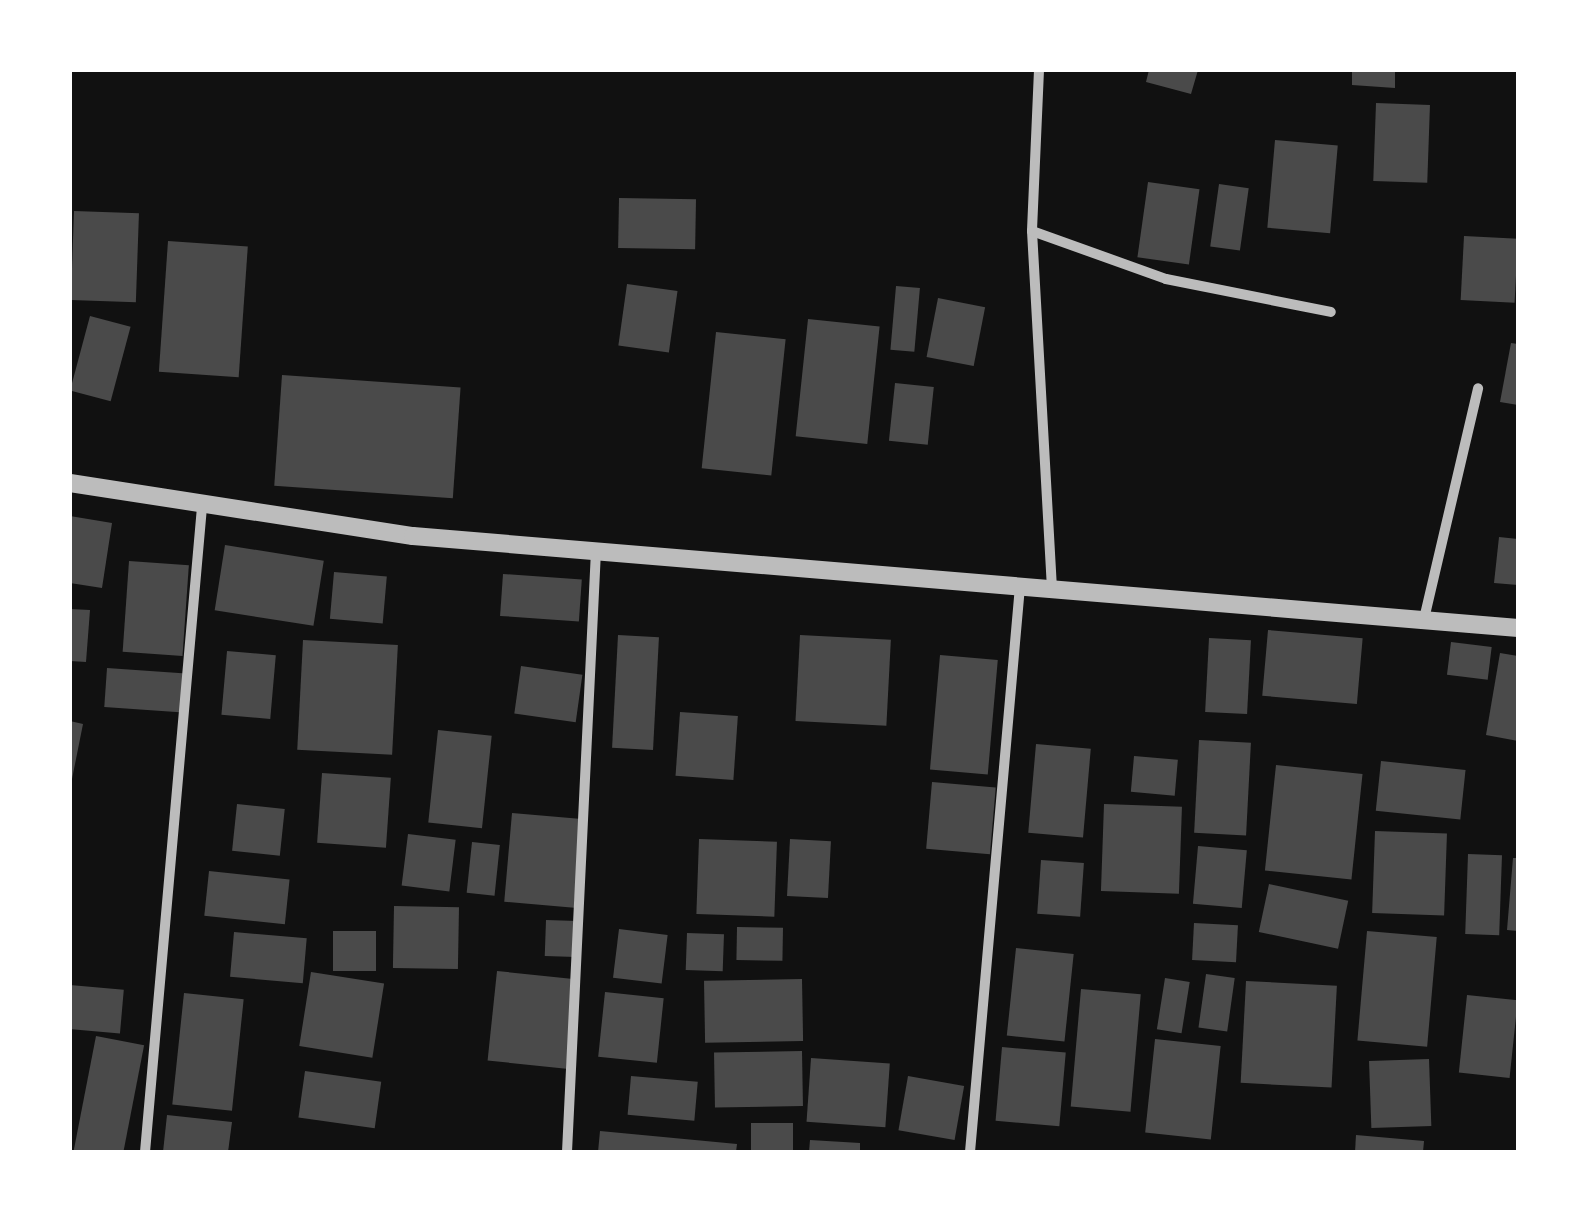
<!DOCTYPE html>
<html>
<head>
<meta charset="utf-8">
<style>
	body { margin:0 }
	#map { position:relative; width:1588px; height:1222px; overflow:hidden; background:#111; font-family:"Open Sans",sans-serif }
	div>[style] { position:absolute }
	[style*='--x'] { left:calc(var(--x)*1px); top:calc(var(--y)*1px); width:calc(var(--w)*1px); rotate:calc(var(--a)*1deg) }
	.building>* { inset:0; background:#4a4a4a; transform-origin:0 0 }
	.minor>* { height:10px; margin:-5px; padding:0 5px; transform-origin:5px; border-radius:5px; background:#bcbcbc }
	.tertiary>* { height:18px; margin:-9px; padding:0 9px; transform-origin:9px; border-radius:9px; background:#bcbcbc }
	span { translate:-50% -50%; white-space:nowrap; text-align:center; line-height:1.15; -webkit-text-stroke:8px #fff; paint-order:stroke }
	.frame { position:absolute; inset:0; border:72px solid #fff; pointer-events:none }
</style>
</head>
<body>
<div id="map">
	<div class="building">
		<div style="clip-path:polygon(1149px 70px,1198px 70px,1191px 94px,1146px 82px)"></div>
		<div style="clip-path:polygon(1352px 70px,1395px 70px,1395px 88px,1352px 85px)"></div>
		<div style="left:1376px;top:103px;width:54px;height:78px;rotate:2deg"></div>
		<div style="left:1275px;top:140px;width:63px;height:88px;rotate:5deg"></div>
		<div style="left:1148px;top:182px;width:52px;height:76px;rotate:8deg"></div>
		<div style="left:1219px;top:184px;width:30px;height:63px;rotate:8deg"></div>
		<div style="left:619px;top:198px;width:77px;height:50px;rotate:1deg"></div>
		<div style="left:74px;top:211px;width:65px;height:89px;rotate:2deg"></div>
		<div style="left:1464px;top:236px;width:54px;height:64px;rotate:3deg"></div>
		<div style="left:168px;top:241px;width:80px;height:131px;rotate:4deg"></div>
		<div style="left:627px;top:284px;width:51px;height:62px;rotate:8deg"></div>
		<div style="left:896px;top:286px;width:24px;height:64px;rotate:5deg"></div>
		<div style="left:938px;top:298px;width:48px;height:60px;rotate:11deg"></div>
		<div style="left:90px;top:316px;width:42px;height:77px;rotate:15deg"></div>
		<div style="left:808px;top:319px;width:72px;height:118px;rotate:6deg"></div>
		<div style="left:716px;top:332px;width:70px;height:137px;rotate:6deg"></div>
		<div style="clip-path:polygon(1511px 343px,1518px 344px,1518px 405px,1500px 402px)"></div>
		<div style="left:282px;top:375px;width:179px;height:111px;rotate:4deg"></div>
		<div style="left:895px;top:383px;width:39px;height:58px;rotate:6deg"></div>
		<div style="clip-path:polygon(70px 516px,112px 523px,102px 588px,70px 583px)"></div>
		<div style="clip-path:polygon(1499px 537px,1518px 539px,1518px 585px,1494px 583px)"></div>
		<div style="left:225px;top:545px;width:100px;height:66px;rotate:9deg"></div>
		<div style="left:129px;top:561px;width:60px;height:91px;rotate:4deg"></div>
		<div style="left:334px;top:572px;width:53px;height:47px;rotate:5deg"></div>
		<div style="left:503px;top:574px;width:79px;height:42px;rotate:4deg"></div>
		<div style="clip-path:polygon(70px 609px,90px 610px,86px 662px,70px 661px)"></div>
		<div style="left:1268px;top:630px;width:95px;height:66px;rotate:5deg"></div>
		<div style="left:618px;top:635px;width:41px;height:113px;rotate:3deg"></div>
		<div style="left:800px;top:635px;width:91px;height:86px;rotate:3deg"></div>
		<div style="left:1209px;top:638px;width:42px;height:74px;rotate:3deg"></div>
		<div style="left:303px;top:640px;width:95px;height:110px;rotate:3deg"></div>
		<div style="left:1451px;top:642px;width:41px;height:33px;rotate:7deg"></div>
		<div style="left:227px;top:651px;width:49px;height:64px;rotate:5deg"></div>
		<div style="clip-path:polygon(1500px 653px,1518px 656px,1518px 741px,1486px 735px)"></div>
		<div style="left:940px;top:655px;width:58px;height:115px;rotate:5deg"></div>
		<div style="left:521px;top:666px;width:62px;height:48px;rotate:8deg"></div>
		<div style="left:107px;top:668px;width:79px;height:39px;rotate:4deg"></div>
		<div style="left:680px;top:712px;width:58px;height:64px;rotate:4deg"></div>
		<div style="clip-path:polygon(70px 721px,83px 724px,72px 779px,70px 779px)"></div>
		<div style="left:438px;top:730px;width:54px;height:93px;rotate:6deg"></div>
		<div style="left:1199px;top:740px;width:52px;height:93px;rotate:3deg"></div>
		<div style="left:1036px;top:744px;width:55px;height:89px;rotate:5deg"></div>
		<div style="left:1134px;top:756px;width:44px;height:36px;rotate:5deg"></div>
		<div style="left:1381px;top:761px;width:85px;height:50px;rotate:6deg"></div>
		<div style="left:1276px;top:765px;width:87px;height:106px;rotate:6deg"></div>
		<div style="left:322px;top:773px;width:69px;height:70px;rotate:4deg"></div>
		<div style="left:932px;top:782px;width:64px;height:67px;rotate:5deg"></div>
		<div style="left:237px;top:804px;width:48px;height:47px;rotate:6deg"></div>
		<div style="left:1104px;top:804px;width:78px;height:87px;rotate:2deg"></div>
		<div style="left:512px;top:813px;width:70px;height:89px;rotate:5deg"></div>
		<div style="left:1375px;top:831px;width:72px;height:82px;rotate:2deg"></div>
		<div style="left:408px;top:834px;width:48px;height:52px;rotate:7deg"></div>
		<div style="left:699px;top:839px;width:78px;height:75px;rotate:2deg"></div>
		<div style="left:790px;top:839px;width:41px;height:57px;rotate:3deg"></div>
		<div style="left:472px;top:842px;width:28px;height:51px;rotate:6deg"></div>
		<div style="left:1198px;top:846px;width:49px;height:58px;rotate:5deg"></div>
		<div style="left:1468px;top:854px;width:34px;height:80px;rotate:2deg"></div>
		<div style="clip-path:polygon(1513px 858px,1518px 858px,1518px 931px,1507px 930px)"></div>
		<div style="left:1041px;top:860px;width:43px;height:54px;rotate:4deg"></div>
		<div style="left:209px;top:871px;width:81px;height:45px;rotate:6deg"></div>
		<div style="left:1269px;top:884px;width:81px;height:49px;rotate:12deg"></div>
		<div style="left:394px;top:906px;width:65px;height:62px;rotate:1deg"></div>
		<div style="left:546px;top:920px;width:31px;height:36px;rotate:2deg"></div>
		<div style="left:1194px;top:923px;width:44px;height:37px;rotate:3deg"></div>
		<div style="left:737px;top:927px;width:46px;height:33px;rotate:1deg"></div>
		<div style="left:619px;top:929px;width:49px;height:49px;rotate:7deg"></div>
		<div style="left:333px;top:931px;width:43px;height:40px"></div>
		<div style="left:1367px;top:931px;width:70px;height:110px;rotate:5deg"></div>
		<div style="left:234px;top:932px;width:73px;height:45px;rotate:5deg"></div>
		<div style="left:687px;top:933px;width:37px;height:37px;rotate:2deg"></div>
		<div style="left:1016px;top:948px;width:58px;height:88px;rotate:6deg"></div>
		<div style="left:497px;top:971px;width:79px;height:90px;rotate:6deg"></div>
		<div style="left:311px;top:972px;width:74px;height:75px;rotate:9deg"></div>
		<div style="left:1206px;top:974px;width:29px;height:54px;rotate:8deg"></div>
		<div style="left:1165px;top:978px;width:25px;height:52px;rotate:9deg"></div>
		<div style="left:802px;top:979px;width:62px;height:98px;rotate:89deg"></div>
		<div style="left:1246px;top:981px;width:91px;height:102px;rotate:3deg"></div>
		<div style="left:70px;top:985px;width:54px;height:44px;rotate:5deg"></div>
		<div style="left:1081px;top:989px;width:60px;height:118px;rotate:5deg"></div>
		<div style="left:605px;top:992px;width:59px;height:65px;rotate:6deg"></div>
		<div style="left:184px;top:993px;width:60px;height:112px;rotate:6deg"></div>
		<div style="left:1467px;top:995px;width:51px;height:78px;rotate:6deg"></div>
		<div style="left:96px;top:1036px;width:49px;height:118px;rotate:11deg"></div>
		<div style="left:1155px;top:1039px;width:66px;height:94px;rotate:6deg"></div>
		<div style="left:1002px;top:1047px;width:64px;height:74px;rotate:5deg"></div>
		<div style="left:802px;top:1051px;width:55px;height:88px;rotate:89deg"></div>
		<div style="left:811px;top:1058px;width:79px;height:64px;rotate:4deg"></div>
		<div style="left:1429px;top:1059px;width:67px;height:60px;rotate:88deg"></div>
		<div style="left:305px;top:1071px;width:77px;height:47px;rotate:8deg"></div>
		<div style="left:631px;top:1076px;width:67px;height:39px;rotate:5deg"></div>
		<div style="left:908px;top:1076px;width:57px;height:55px;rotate:10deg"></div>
		<div style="clip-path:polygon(167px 1115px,232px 1122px,228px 1152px,163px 1152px)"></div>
		<div style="left:751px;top:1123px;width:42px;height:29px"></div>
		<div style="clip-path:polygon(600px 1131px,737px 1144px,736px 1152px,598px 1152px)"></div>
		<div style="clip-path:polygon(1356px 1135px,1424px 1141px,1423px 1152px,1355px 1152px)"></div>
		<div style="clip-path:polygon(810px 1140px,860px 1143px,860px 1152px,809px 1152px)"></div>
	</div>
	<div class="minor">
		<div style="--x:1039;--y:70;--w:161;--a:92.5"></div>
		<div style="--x:1032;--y:231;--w:360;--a:86.8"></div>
		<div style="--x:1032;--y:231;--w:142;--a:19.7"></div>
		<div style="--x:1166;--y:279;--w:168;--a:11.3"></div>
		<div style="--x:1424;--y:619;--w:237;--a:-76.8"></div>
		<div style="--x:145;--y:1152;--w:648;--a:-84.95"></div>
		<div style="--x:567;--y:1152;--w:602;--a:-87.24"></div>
		<div style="--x:970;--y:1152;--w:568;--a:-84.95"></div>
	</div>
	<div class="tertiary">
		<div style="--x:70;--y:483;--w:347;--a:8.8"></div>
		<div style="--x:413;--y:536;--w:1109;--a:4.76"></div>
	</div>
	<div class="frame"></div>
</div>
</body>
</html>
